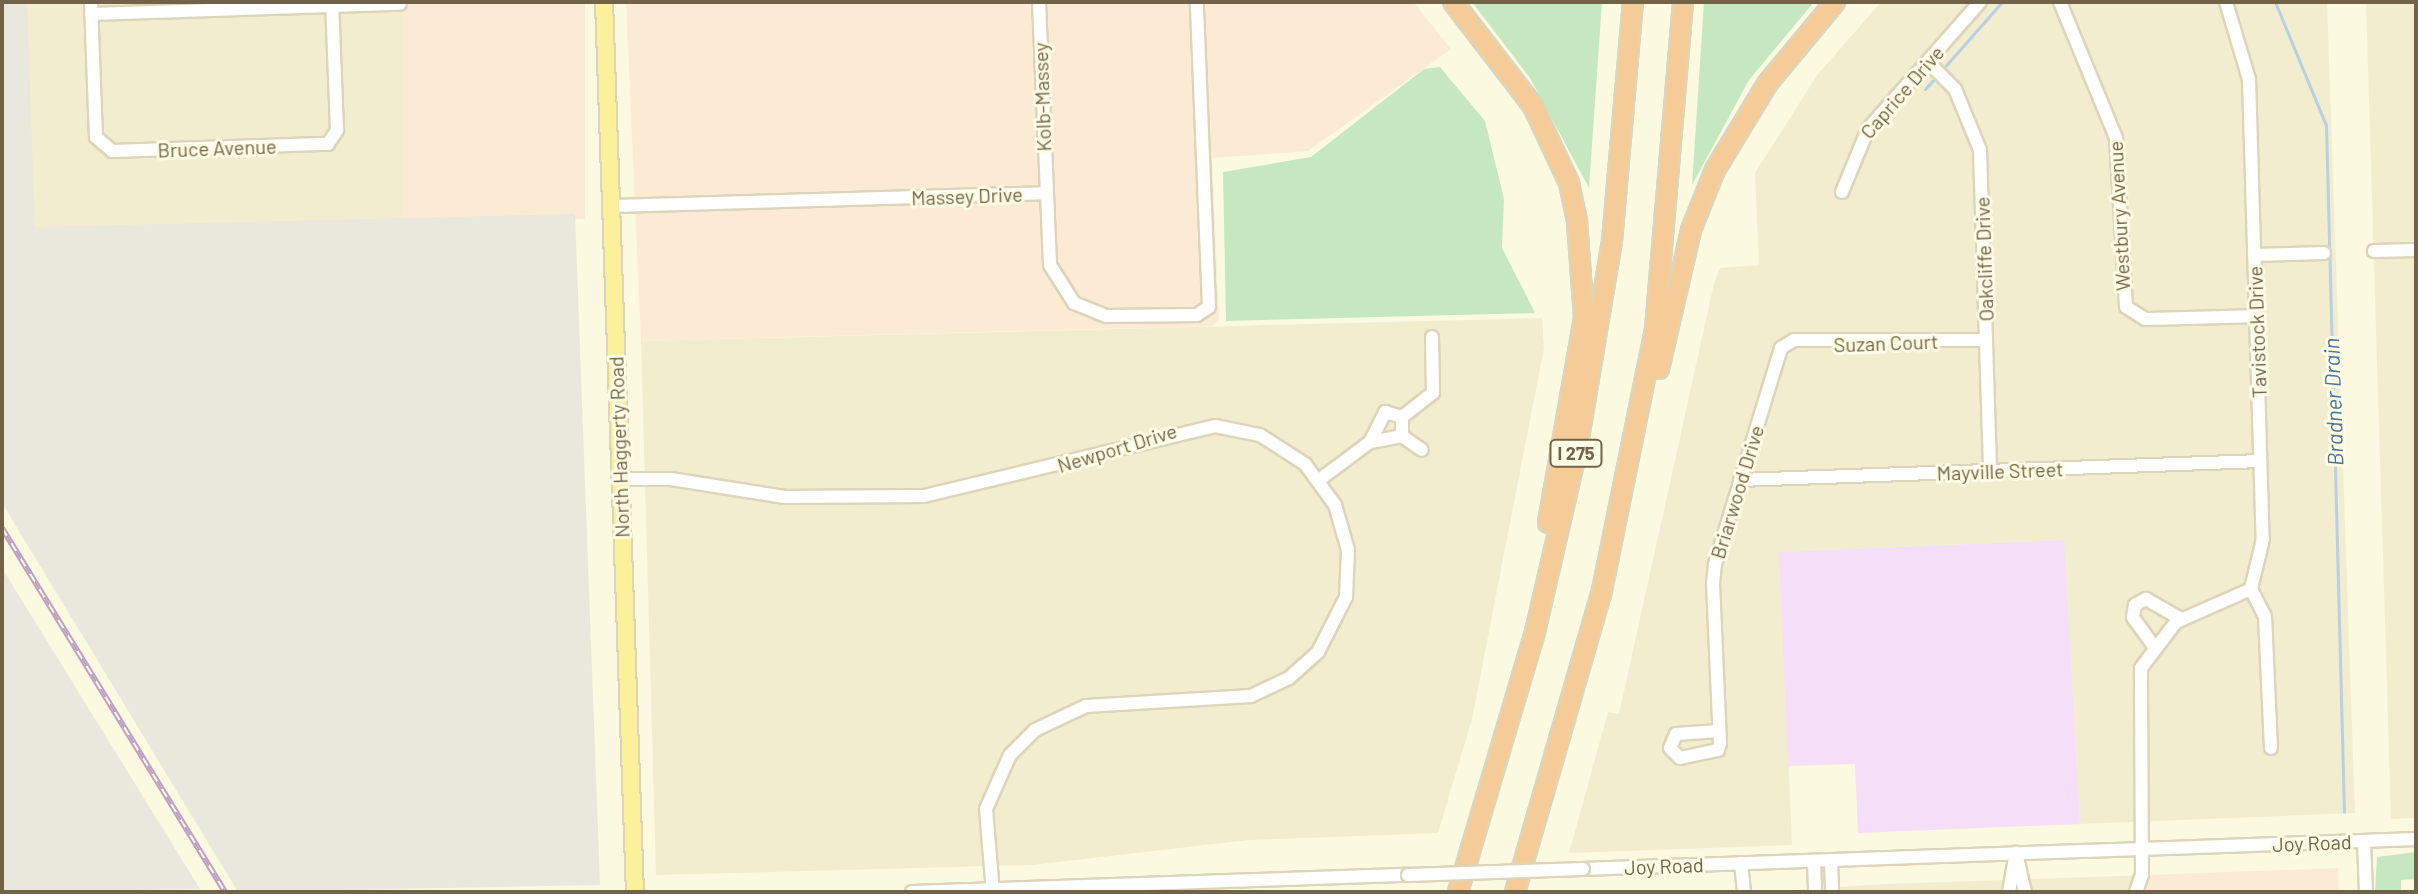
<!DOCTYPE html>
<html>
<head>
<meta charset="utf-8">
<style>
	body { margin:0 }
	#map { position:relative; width:2418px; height:894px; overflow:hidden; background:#fcf9e1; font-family:Barlow,sans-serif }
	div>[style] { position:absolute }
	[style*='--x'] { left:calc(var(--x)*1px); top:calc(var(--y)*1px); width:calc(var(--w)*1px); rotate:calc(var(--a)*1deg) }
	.residential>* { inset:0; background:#f3edcf; transform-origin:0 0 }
	.commercial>* { inset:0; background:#fcebd4; transform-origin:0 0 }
	.industrial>* { inset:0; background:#eae7dc }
	.education>* { inset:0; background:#f5def7 }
	.green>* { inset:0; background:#c5e8c0 }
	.stream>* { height:3px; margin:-1.5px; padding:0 1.5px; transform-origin:1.5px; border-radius:1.5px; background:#b6d0e4 }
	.roads { filter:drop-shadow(2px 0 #dcd5ba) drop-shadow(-2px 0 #dcd5ba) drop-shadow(0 2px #dcd5ba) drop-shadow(0 -2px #dcd5ba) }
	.minor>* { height:12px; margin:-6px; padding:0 6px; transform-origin:6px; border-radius:6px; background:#fff }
	.major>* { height:16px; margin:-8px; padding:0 8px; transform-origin:8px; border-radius:8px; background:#faf19a }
	.highway>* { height:18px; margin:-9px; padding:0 9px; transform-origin:9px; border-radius:9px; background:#f5cb98 }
	.rail>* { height:6px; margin-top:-3px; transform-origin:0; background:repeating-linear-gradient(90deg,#fffce6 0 9px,#bda0c4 0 18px); box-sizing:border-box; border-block:2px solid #bda0c4 }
	.bridges { filter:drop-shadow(2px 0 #dcd5ba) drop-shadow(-2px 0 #dcd5ba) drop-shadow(0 2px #dcd5ba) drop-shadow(0 -2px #dcd5ba) }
	.minor-bridge>* { height:12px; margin:-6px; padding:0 6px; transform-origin:6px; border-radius:6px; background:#fff }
	span { translate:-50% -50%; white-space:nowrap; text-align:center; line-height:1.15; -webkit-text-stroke:6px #fffce6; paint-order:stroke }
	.shield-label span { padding:2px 6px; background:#fffce6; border:2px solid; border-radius:6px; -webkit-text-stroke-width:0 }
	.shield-label { font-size:18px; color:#726348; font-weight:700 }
	.street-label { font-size:20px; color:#726348 }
	.water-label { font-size:22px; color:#4c769a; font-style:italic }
	.frame { position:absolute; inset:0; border:4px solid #726348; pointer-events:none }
</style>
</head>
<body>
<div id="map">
	<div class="residential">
		<div style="left:27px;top:2px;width:376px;height:225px"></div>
		<div style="clip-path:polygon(1881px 2px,2327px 2px,2355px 813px,2080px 824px,2063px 540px,1780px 552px,1792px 845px,1569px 853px,1608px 712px,1619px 714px,1714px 283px,1720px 268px,1759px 265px,1755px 173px,1818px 74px)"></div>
		<div style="clip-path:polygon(2366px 2px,2416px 2px,2416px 818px,2391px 819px)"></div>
		<div style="clip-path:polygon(1542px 318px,1544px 348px,1472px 719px,1438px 833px,1249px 840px,1032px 865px,656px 875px,641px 341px)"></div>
		<div style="clip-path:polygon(2147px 875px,2148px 892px,1761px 892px,1886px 884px)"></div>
	</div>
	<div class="commercial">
		<div style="left:403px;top:2px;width:182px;height:217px"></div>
		<div style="clip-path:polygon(626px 2px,1413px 2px,1451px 49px,1308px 151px,1212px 158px,1219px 319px,1213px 326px,641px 341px)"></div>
		<div style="clip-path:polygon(2338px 868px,2339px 892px,2148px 892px,2147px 875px)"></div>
	</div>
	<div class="industrial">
		<div style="clip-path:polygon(2px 2px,27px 2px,35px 227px,575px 214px,600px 885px,238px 892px,2px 503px)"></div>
		<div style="clip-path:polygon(2px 568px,200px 889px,2px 892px)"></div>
	</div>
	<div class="education">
		<div style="clip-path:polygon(2064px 540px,2080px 824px,1858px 833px,1855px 764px,1788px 766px,1779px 552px)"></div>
	</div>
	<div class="green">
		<div style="clip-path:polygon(1472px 2px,1602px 2px,1589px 188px,1530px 78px)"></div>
		<div style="clip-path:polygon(1704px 2px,1814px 2px,1749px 80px,1692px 185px)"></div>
		<div style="clip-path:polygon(1440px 67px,1485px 121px,1504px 199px,1502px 248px,1535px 313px,1226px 321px,1223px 172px,1311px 157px,1424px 69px)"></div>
		<div style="clip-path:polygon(2416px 852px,2416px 879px,2401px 880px,2401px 892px,2375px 892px,2377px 857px)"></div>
	</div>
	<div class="stream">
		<div style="--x:2275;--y:2;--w:133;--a:67.5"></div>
		<div style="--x:2326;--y:125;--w:687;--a:88.5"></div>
		<div style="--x:1941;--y:71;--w:92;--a:-48.5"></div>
		<div style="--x:1925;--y:89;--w:16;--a:-47"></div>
	</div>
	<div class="roads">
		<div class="minor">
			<div style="--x:91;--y:2;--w:135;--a:87.9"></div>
			<div style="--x:96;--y:137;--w:21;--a:41"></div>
			<div style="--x:112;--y:151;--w:216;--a:-1.9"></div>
			<div style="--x:328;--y:144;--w:17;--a:-57"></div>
			<div style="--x:337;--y:130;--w:128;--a:-92.2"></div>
			<div style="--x:1039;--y:2;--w:263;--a:87.6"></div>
			<div style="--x:1050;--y:265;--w:45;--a:57.7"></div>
			<div style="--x:1074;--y:303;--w:35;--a:22"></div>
			<div style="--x:1106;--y:316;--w:91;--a:-0.6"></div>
			<div style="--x:1197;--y:315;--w:14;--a:-34"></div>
			<div style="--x:1209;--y:307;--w:305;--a:-92.3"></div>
			<div style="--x:2060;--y:2;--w:147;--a:67.6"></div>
			<div style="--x:2116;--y:138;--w:169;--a:86.6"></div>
			<div style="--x:2126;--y:307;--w:22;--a:32"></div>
			<div style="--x:2145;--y:319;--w:111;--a:-1.5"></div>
			<div style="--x:2226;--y:2;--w:80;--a:73.4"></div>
			<div style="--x:2249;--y:79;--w:460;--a:88.3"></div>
			<div style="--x:2263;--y:539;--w:51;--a:103.5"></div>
			<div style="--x:91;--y:14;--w:309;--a:-1.9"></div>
			<div style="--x:1929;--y:63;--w:37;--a:45"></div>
			<div style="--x:1955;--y:89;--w:66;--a:67.7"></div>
			<div style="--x:1980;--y:150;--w:321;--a:88.2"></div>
			<div style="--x:1842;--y:192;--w:68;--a:-67.6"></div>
			<div style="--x:1868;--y:129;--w:169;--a:-48.6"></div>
			<div style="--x:612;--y:206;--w:434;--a:-1.7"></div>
			<div style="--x:2374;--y:251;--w:42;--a:-1.4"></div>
			<div style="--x:2254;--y:255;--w:70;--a:-1.6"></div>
			<div style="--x:1385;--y:412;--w:18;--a:16"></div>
			<div style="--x:1402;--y:417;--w:19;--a:90"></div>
			<div style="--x:1402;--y:436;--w:33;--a:169"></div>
			<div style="--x:1370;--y:442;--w:34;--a:-63"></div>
			<div style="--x:1402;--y:417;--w:39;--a:-38"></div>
			<div style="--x:1433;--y:393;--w:56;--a:-91"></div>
			<div style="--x:1402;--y:436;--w:24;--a:35"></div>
			<div style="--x:620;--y:479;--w:51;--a:0"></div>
			<div style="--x:671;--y:479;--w:115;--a:9"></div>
			<div style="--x:785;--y:497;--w:139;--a:-0.4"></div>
			<div style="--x:924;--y:496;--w:299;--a:-13.5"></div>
			<div style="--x:1215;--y:426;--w:46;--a:11.3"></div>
			<div style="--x:1260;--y:435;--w:54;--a:32.8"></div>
			<div style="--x:1305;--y:464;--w:51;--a:53.8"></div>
			<div style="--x:1335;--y:505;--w:47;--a:73.9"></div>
			<div style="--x:1348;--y:550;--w:47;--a:92.4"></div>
			<div style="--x:1346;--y:597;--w:62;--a:117"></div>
			<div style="--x:1318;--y:652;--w:39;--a:138"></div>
			<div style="--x:1289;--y:678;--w:42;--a:154.7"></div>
			<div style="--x:1251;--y:696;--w:165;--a:176.5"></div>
			<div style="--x:1086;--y:706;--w:56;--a:154.8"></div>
			<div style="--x:1035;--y:730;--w:35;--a:135"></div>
			<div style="--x:1010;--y:755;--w:59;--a:114"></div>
			<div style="--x:986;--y:809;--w:83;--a:85.2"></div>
			<div style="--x:1319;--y:480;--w:64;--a:-36.7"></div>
			<div style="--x:1740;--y:480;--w:520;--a:-2.09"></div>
			<div style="--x:2251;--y:589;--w:30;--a:63"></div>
			<div style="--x:2265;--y:616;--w:132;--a:87.4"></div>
			<div style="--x:2153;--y:645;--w:34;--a:-126"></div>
			<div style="--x:2133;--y:617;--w:12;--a:-81"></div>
			<div style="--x:2135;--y:605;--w:13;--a:-29"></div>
			<div style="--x:2146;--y:599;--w:40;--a:29.7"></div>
			<div style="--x:1719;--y:731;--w:43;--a:176"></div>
			<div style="--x:1676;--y:734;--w:15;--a:113"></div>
			<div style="--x:1670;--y:748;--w:14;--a:45"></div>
			<div style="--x:1680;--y:758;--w:39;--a:-12"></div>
			<div style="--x:1718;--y:750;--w:7;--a:-74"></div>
			<div style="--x:1720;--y:743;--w:160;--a:-92.5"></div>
			<div style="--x:1713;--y:583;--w:19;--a:-84"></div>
			<div style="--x:1715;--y:564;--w:226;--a:-73"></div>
			<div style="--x:1781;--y:348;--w:15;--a:-32"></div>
			<div style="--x:1794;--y:340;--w:192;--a:0"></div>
			<div style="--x:2364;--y:841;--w:51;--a:87.8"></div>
			<div style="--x:2016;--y:853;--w:40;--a:77"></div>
			<div style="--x:1831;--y:860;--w:32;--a:88"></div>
			<div style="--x:1814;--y:861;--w:31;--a:88"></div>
			<div style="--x:1741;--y:863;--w:29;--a:84"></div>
			<div style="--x:1583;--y:869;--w:834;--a:-2.06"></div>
			<div style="--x:912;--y:892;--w:496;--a:-2"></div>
			<div style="--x:2009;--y:892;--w:40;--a:-80"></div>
			<div style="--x:2136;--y:892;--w:18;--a:-71"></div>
			<div style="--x:2142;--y:875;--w:207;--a:-90.3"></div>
			<div style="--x:2141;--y:668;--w:58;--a:-52.7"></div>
			<div style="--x:2176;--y:622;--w:82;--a:-23.7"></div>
		</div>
		<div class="major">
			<div style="--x:604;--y:2;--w:891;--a:88.01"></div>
		</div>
		<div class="highway">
			<div style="--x:1453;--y:2;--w:131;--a:52.4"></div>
			<div style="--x:1533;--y:106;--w:85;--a:64.9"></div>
			<div style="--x:1569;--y:183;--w:40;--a:78"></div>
			<div style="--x:1577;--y:222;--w:96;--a:85.8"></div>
			<div style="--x:1584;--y:318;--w:208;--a:100"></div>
			<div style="--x:1659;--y:369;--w:143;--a:-77"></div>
			<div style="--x:1691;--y:230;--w:65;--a:-68.2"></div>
			<div style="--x:1715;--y:170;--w:100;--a:-58.8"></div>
			<div style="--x:1767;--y:84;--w:107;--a:-50.3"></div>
			<div style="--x:1458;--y:892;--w:271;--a:-73.5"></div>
			<div style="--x:1535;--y:632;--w:187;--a:-77"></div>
			<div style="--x:1577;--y:450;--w:212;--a:-80.5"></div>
			<div style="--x:1612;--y:241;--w:240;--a:-85"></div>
			<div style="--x:1515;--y:892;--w:314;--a:-73.9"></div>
			<div style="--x:1602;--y:590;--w:266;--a:-78.5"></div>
			<div style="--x:1655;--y:329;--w:328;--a:-85.1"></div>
		</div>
	</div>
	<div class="rail">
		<div style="--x:2;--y:528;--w:427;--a:58.5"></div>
	</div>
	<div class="bridges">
		<div class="minor-bridge">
			<div style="--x:1408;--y:875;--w:175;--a:-2"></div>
		</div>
	</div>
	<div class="shield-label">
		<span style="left:1576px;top:453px">I 275</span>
	</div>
	<div class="street-label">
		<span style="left:1902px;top:92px;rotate:-49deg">Caprice Drive</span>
		<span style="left:1042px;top:97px;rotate:-92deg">Kolb-Massey</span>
		<span style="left:217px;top:148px;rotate:-2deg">Bruce Avenue</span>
		<span style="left:967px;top:196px;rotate:-2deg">Massey Drive</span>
		<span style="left:2119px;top:216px;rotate:-93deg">Westbury Avenue</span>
		<span style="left:1984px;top:259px;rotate:-92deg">Oakcliffe Drive</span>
		<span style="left:2257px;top:332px;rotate:-92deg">Tavistock Drive</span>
		<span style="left:1886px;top:343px;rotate:-2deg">Suzan Court</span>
		<span style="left:619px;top:447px;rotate:-92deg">North Haggerty Road</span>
		<span style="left:1117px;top:448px;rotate:-17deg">Newport Drive</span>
		<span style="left:2000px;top:471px;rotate:-2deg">Mayville Street</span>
		<span style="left:1737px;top:492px;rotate:-73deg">Briarwood Drive</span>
		<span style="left:2312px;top:843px;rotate:-2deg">Joy Road</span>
		<span style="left:1664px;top:866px;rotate:-2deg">Joy Road</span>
	</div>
	<div class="water-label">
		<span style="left:2333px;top:402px;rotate:-92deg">Bradner Drain</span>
	</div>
	<div class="frame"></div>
</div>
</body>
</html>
